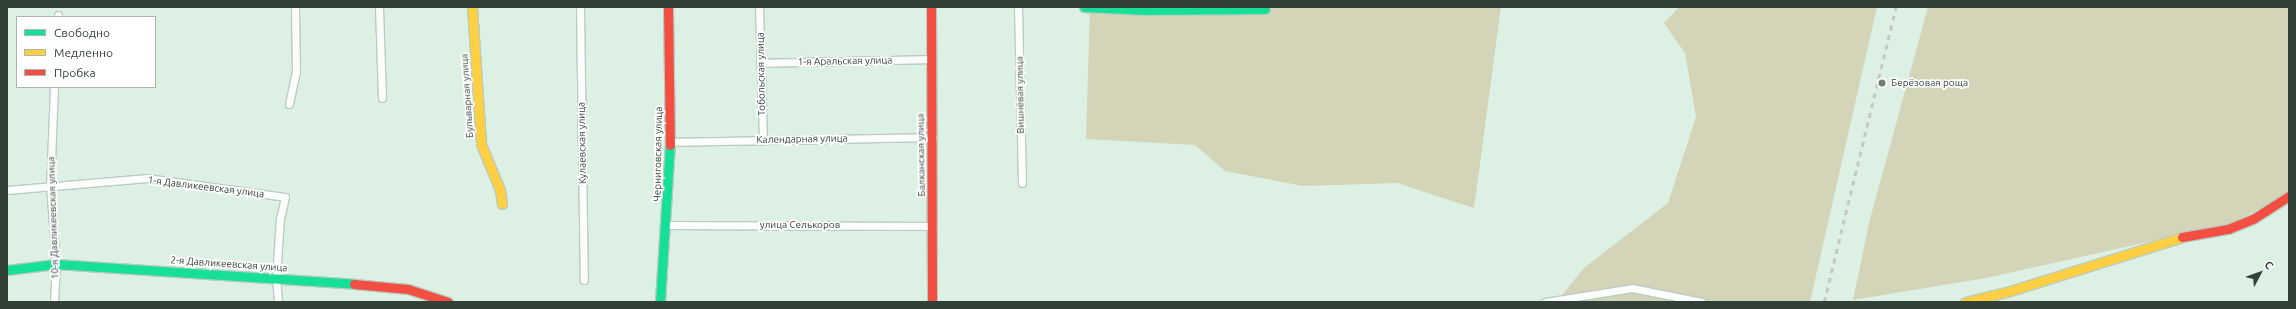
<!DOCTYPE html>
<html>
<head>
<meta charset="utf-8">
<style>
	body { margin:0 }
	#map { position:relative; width:2296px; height:309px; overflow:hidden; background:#dcf0e3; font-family:Ubuntu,sans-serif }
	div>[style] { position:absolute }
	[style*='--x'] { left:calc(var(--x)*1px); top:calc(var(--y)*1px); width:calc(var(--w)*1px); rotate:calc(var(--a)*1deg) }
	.green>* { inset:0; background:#d4d4b9 }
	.roads { filter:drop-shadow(1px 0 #bbcbc1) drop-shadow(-1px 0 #bbcbc1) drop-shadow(0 1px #bbcbc1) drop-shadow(0 -1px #bbcbc1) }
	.street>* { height:7px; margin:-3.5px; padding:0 3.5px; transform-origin:3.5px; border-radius:3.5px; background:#fafdfb }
	.fast>* { height:9px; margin:-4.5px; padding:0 4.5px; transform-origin:4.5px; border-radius:4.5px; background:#16e098 }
	.slow>* { height:9px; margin:-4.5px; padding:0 4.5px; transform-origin:4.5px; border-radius:4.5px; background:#ffcf43 }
	.jam>* { height:9px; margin:-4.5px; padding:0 4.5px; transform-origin:4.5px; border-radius:4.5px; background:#f24e42 }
	.rail>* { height:2.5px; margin-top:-1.25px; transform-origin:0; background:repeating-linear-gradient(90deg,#c4c9c5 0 5px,transparent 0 10px) }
	.dots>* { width:11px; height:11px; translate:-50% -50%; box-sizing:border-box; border:2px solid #fff; border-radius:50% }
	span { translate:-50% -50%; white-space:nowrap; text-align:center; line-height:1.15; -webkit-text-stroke:3.5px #fff; paint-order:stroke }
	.street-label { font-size:10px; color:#324138 }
	.poi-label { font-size:10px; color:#324138 }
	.left { translate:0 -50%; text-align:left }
	.frame { position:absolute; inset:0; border:8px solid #324138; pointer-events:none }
	.legend { position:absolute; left:16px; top:16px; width:140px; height:72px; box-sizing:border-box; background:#fff; border:1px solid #adb3af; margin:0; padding:5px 7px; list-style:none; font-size:12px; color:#324138 }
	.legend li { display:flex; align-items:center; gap:8px; height:20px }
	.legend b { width:20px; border:1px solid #adb3af }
	.north { position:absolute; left:2240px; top:253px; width:40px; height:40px; -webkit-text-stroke:3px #fff; paint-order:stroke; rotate:49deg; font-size:11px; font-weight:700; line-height:16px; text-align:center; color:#324138 }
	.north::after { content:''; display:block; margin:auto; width:14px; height:18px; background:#324138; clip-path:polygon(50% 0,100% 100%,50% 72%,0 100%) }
</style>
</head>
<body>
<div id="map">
	<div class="green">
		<div style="clip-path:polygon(1090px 7px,1501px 7px,1474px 208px,1397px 183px,1303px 186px,1225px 171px,1195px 145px,1086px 139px)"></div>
		<div style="clip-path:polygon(1679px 7px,1877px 7px,1810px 302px,1549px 302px,1558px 300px,1584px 268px,1668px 203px,1696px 117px,1685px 53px,1664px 23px)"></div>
		<div style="clip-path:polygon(1928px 7px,2289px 7px,2289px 191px,2254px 212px,2229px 224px,1986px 278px,1853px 300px,1870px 219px)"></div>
	</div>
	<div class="roads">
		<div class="street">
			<div style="--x:379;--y:7;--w:91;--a:88.1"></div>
			<div style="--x:580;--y:7;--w:273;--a:89.2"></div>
			<div style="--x:759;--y:7;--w:133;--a:88.3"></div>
			<div style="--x:1018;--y:7;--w:176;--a:88.7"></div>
			<div style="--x:58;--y:17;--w:2;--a:-90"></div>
			<div style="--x:760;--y:63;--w:170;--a:-1.3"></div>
			<div style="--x:54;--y:87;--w:98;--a:92.3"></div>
			<div style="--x:50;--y:185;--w:79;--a:85.7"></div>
			<div style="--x:56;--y:264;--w:38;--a:93"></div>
			<div style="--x:289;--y:104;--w:33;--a:-78"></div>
			<div style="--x:296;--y:72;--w:65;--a:-90.9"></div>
			<div style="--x:670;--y:142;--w:263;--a:-1.1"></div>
			<div style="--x:7;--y:190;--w:141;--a:-4.9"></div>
			<div style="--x:147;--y:178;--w:139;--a:7.8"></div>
			<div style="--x:285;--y:197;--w:22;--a:103"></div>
			<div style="--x:280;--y:218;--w:60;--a:93.8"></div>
			<div style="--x:276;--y:278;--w:24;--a:85"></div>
			<div style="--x:667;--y:225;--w:266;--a:0.2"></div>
			<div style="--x:1545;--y:302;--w:88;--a:-9.1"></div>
			<div style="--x:1632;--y:288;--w:71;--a:11.3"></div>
		</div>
		<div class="fast">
			<div style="--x:1084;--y:7;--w:61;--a:2.8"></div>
			<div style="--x:1145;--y:10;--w:120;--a:-0.5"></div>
			<div style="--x:7;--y:270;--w:49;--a:-7"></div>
			<div style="--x:56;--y:264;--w:299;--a:3.8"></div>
			<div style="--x:660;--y:302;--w:157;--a:-86.4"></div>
		</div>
		<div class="slow">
			<div style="--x:472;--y:7;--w:137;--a:86.2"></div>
			<div style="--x:481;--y:144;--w:50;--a:67.6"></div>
			<div style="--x:500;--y:190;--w:14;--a:82"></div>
			<div style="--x:1965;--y:302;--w:46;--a:-13.7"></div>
			<div style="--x:2010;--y:291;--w:180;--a:-17.4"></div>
		</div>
		<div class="jam">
			<div style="--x:668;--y:7;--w:138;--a:89.2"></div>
			<div style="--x:931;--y:7;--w:295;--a:89.8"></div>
			<div style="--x:2182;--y:237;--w:47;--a:-9.9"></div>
			<div style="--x:2228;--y:229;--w:27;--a:-22"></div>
			<div style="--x:2253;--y:219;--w:43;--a:-32.6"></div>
			<div style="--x:354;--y:284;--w:54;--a:5.3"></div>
			<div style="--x:408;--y:289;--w:42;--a:18"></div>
		</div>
	</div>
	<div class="rail">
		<div style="--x:1824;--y:302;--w:304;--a:-76.3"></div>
	</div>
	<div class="dots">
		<div style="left:1882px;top:83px;background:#6e7e74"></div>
	</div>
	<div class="street-label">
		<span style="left:845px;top:61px;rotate:-1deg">1-я Аральская улица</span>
		<span style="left:761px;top:74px;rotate:-91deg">Тобольская улица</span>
		<span style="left:1020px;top:95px;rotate:-91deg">Вишнёвая улица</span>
		<span style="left:467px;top:96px;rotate:-94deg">Бульварная улица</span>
		<span style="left:802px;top:139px;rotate:-1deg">Календарная улица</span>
		<span style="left:582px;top:143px;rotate:-91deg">Кулаевская улица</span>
		<span style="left:658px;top:154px;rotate:-89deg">Черниговская улица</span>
		<span style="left:921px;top:155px;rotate:-91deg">Балканская улица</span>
		<span style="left:206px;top:187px;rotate:7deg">1-я Давликеевская улица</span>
		<span style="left:53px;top:218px;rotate:-92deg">10-я Давликеевская улица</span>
		<span style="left:800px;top:225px">улица Селькоров</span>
		<span style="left:229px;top:264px;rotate:4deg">2-я Давликеевская улица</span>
	</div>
	<div class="poi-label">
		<span class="left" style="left:1891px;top:83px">Берёзовая роща</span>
	</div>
	<div class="frame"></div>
	<ul class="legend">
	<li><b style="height:5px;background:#16e098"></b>Свободно</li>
	<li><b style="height:5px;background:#ffcf43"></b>Медленно</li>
	<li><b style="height:5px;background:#f24e42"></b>Пробка</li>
	</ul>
	<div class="north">С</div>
</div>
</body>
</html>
